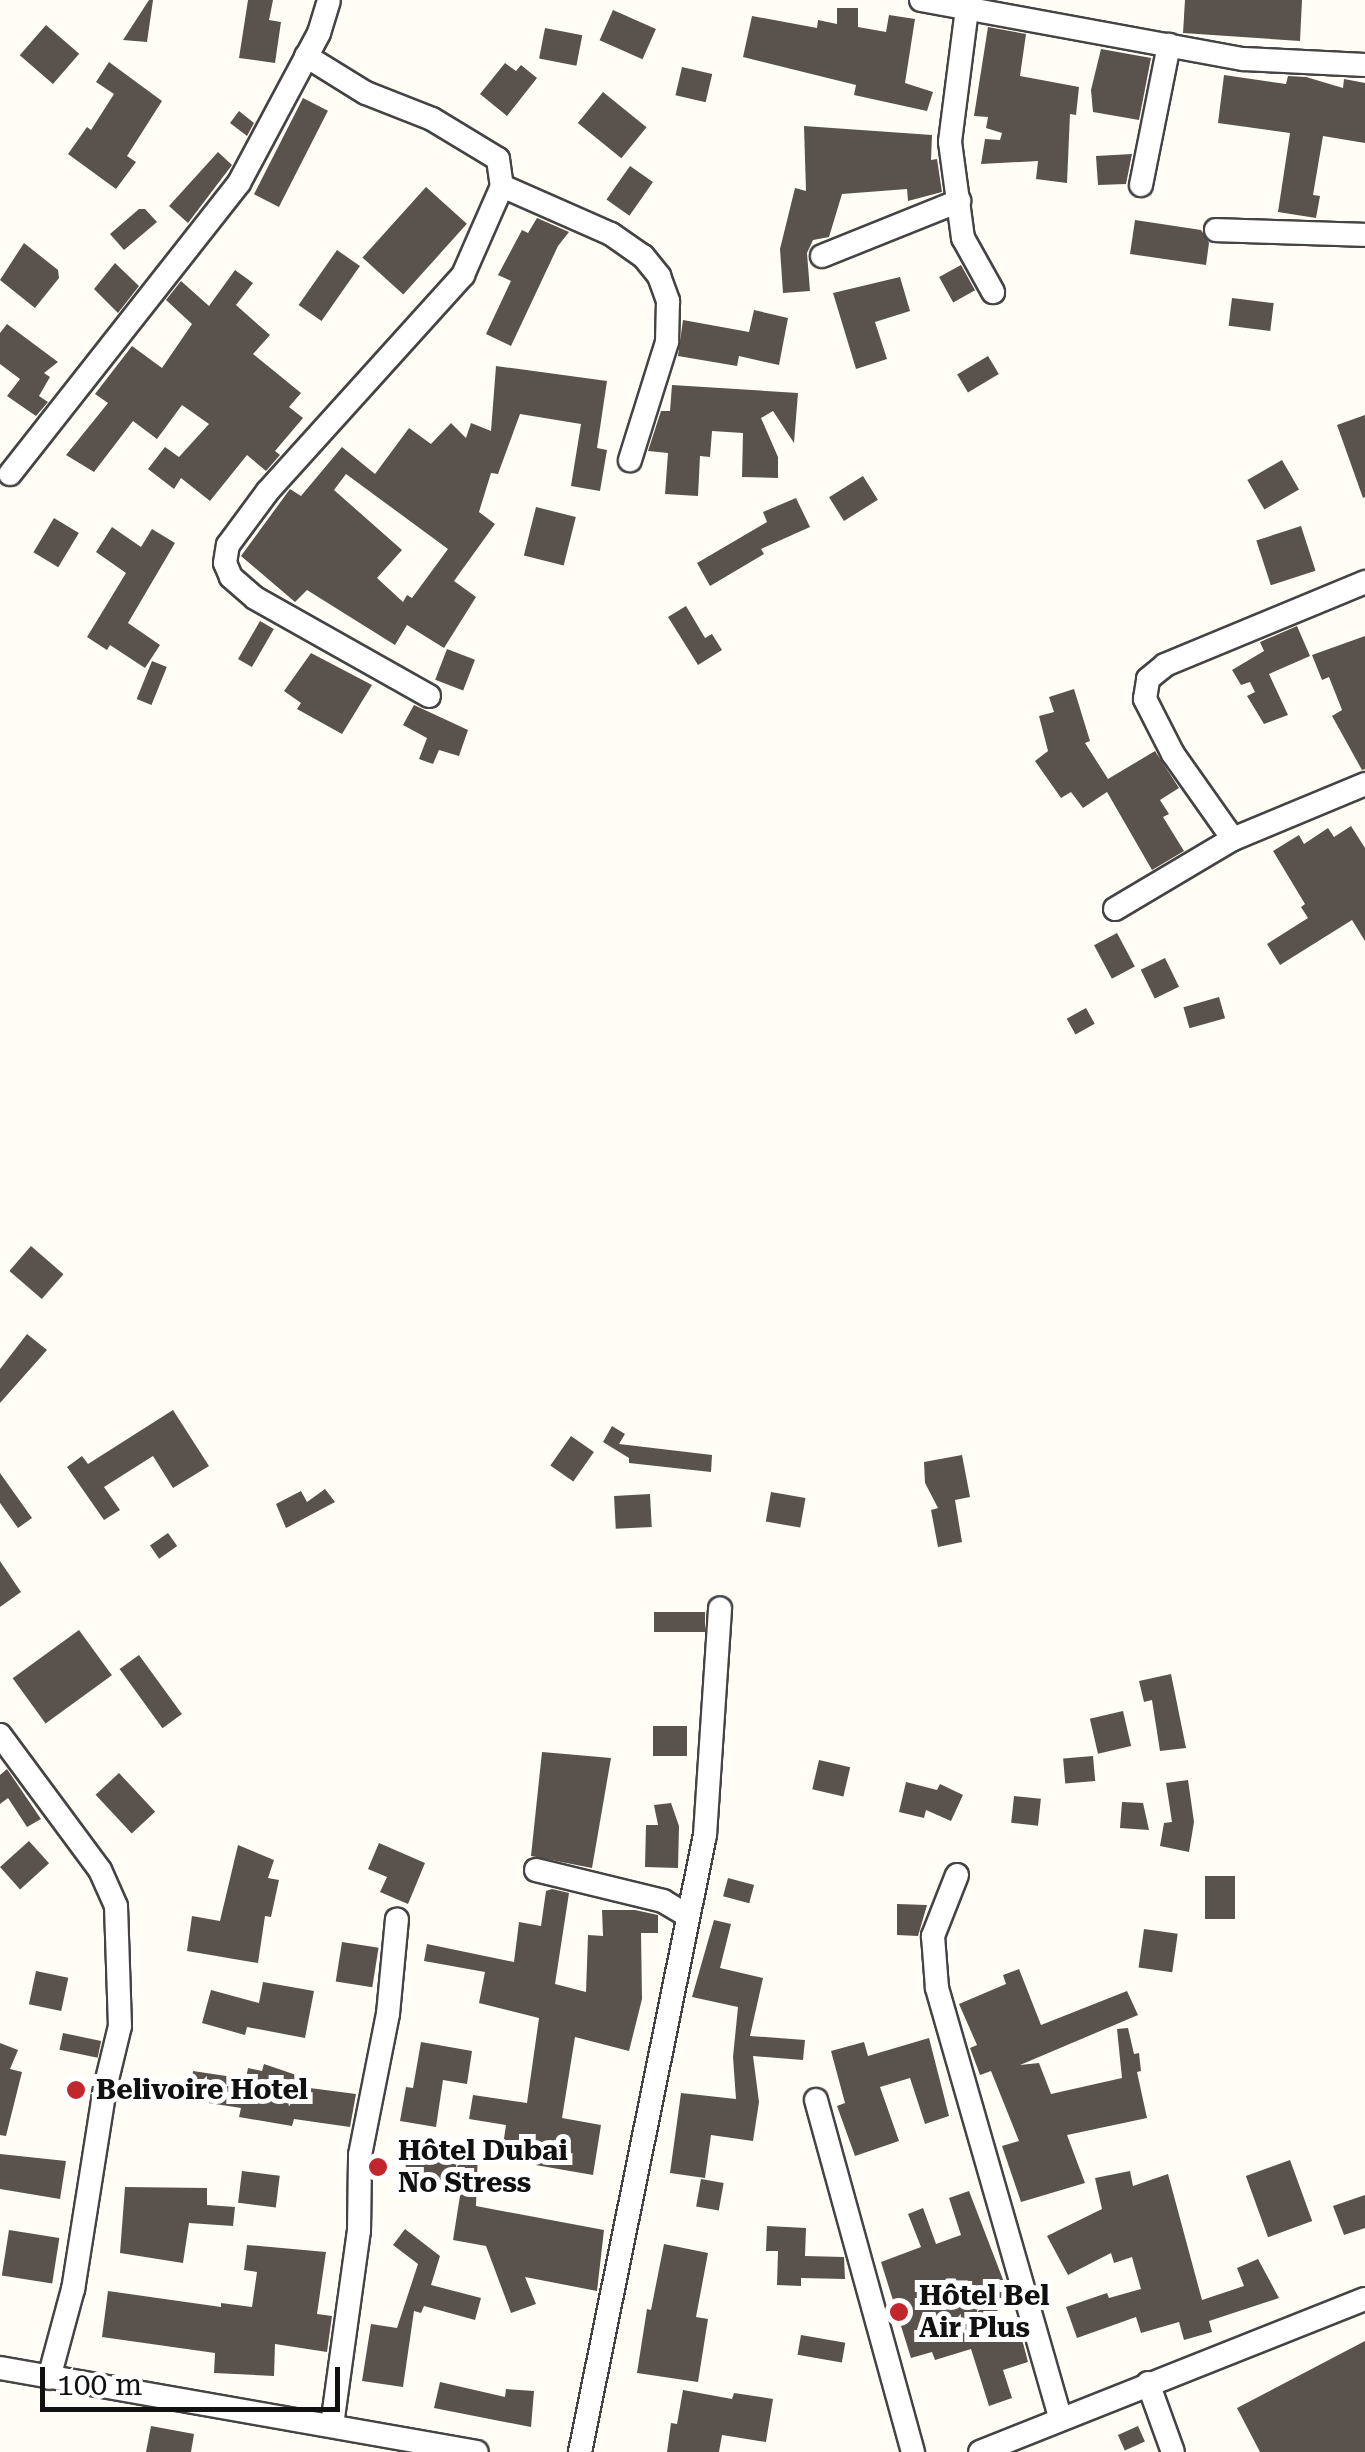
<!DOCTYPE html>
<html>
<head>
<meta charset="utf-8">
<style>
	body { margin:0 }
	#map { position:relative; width:1365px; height:2452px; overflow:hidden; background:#fffdf5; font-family:"Roboto Serif",serif }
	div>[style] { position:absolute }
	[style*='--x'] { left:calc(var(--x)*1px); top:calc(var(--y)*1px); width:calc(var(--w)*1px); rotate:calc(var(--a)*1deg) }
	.building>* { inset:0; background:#5a524d; transform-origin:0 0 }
	.roads { filter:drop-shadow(2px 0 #444) drop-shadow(-2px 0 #444) drop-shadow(0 2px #444) drop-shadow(0 -2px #444) }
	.street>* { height:22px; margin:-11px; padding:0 11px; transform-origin:11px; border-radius:11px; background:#fff }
	.dots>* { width:28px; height:28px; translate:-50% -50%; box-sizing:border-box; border:5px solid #fff; border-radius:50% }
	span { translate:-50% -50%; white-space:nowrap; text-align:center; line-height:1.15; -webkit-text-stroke:10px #fff; paint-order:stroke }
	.poi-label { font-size:28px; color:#111; font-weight:700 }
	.left { translate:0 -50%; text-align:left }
	.scale { position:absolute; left:40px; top:2367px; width:300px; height:45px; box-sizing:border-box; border:5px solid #111; border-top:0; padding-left:12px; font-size:30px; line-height:35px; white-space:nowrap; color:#111; -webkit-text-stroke:8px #fff; paint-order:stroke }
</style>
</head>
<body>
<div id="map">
	<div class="building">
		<div style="clip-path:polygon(149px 0,153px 0,147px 42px,123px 40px)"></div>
		<div style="clip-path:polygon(248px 0,273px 0,269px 20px,281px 22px,275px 63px,239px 58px)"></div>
		<div style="clip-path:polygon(1185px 0,1302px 0,1300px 41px,1183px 33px)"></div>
		<div style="clip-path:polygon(837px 8px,858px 8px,858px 27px,886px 32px,889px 15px,915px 19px,905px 83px,933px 92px,927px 111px,854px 95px,856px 85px,743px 57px,752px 16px,817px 28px,818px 20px,837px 24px)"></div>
		<div style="left:613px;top:10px;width:47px;height:33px;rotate:24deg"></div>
		<div style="left:46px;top:25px;width:44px;height:40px;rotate:41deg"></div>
		<div style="clip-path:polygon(988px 27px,1026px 34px,1020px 76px,1079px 87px,1076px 115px,1070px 114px,1067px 183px,1036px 179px,1038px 161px,981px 164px,985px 139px,1000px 140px,1002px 133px,986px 128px,988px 117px,974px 116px)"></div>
		<div style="left:545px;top:28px;width:38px;height:31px;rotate:11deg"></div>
		<div style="clip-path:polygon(1101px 49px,1151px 58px,1139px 120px,1093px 112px,1091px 90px)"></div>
		<div style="clip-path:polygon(109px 62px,162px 101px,127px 156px,136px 162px,116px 189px,68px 154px,87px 127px,91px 130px,114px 94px,96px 82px)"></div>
		<div style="clip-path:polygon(505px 63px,516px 71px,521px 65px,537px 78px,507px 116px,480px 94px)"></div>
		<div style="left:682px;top:67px;width:31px;height:29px;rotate:13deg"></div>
		<div style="clip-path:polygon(1224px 75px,1286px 84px,1288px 76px,1306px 77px,1343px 88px,1344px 79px,1365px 83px,1365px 143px,1323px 136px,1313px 195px,1320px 196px,1316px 218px,1278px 212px,1290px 133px,1218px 123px)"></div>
		<div style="left:603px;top:92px;width:56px;height:40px;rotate:39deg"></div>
		<div style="left:303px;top:98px;width:28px;height:108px;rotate:27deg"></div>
		<div style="clip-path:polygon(239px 111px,254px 123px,247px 136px,230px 123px)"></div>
		<div style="clip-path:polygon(804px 126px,932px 135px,931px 160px,937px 159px,942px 192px,908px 201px,907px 189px,842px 194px,829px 237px,813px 240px,807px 253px,810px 291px,783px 293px,780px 249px,795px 188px,806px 191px)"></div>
		<div style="clip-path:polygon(218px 152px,232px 165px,188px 223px,169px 206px)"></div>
		<div style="clip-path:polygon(1132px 154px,1126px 184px,1098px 185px,1096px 156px)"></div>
		<div style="left:630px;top:166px;width:28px;height:41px;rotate:35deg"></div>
		<div style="left:426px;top:187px;width:55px;height:95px;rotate:42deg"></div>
		<div style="clip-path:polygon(139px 209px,145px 209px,157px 222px,124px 250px,110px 234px)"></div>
		<div style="clip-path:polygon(537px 218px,569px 232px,558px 246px,511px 346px,486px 334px,511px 281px,498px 275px,522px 230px,528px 233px)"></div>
		<div style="clip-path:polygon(1135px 220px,1201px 230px,1209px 243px,1206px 265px,1130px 254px)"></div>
		<div style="clip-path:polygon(24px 243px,58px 270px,59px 278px,35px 308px,0 280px)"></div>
		<div style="left:337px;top:250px;width:28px;height:67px;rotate:35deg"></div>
		<div style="clip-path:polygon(115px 263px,139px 286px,118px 313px,94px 289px)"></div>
		<div style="left:961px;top:265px;width:29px;height:25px;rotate:61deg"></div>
		<div style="clip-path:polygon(235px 270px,253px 283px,236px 305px,270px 335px,253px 354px,301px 393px,289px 407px,303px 418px,275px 451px,280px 455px,266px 471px,247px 455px,210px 501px,181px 478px,174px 489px,148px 469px,165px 447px,179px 457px,209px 424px,182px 405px,157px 439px,133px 421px,94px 472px,66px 455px,108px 403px,95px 394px,132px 346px,162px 368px,192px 324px,166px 300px,181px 281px,209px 306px)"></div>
		<div style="clip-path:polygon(900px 277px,910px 311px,875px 322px,887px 359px,856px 369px,833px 293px)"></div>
		<div style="left:1232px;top:298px;width:42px;height:28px;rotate:7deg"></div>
		<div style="clip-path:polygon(754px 310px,788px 318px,779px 365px,739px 356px,737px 366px,678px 356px,683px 320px,749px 332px)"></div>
		<div style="clip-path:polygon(7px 324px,58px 362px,44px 373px,50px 377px,39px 396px,48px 402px,36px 416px,7px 396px,20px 379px,0 364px,0 333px)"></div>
		<div style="left:988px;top:356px;width:21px;height:36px;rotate:59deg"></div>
		<div style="clip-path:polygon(evenodd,496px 366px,607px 381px,597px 448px,607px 450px,600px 491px,571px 486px,581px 424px,520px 414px,498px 474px,491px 473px,479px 512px,495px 524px,454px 581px,476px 597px,444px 648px,407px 625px,395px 645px,307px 590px,295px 602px,241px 556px,290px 489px,301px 496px,342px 447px,375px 474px,409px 428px,431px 444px,451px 423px,466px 438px,471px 423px,491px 431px,496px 366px,346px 474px,448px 549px,412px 598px,407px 595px,403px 602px,377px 578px,402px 550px,334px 490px,346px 474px)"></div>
		<div style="clip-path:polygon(672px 385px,798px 393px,794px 443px,773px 411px,761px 418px,778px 457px,778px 478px,742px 477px,743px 433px,712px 431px,710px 457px,700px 456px,698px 496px,665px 494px,668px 453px,648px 451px,661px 411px,670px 411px)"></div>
		<div style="clip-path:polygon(1365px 415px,1365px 497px,1363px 498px,1337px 425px)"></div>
		<div style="left:1282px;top:460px;width:34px;height:40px;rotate:60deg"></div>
		<div style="left:863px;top:476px;width:28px;height:40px;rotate:58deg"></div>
		<div style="clip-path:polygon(796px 498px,810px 527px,761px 549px,764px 554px,710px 586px,697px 563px,767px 522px,763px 512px)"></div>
		<div style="left:536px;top:507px;width:41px;height:50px;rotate:14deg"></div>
		<div style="left:54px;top:518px;width:29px;height:40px;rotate:31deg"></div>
		<div style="left:1301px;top:526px;width:47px;height:47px;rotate:72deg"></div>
		<div style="clip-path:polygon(112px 527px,141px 547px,152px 529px,175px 543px,128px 623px,160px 645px,145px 668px,110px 645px,107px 650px,87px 637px,126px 573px,96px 552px)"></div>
		<div style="clip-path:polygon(686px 606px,705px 638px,712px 634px,722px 650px,698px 665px,668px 617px)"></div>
		<div style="left:260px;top:621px;width:16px;height:44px;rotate:30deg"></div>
		<div style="clip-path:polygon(1297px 626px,1310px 656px,1269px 674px,1288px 715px,1264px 724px,1247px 696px,1255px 692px,1250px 682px,1241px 685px,1232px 670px,1264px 651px,1260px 642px)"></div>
		<div style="clip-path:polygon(1365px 636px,1365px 769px,1362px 770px,1332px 716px,1342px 710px,1329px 677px,1322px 680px,1312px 655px)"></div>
		<div style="left:447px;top:649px;width:30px;height:33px;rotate:21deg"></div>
		<div style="clip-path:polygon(311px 653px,372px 685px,342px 734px,297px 709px,301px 703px,284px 691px)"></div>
		<div style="left:152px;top:661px;width:16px;height:41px;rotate:22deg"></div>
		<div style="clip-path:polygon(1074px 689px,1090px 741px,1085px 743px,1108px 779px,1155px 751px,1179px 788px,1160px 800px,1169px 814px,1163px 817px,1184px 851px,1152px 870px,1107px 792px,1083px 808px,1071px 792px,1061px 798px,1035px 761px,1048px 751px,1039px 716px,1054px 712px,1049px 697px)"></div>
		<div style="clip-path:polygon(414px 705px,468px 730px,459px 756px,439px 750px,433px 764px,419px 759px,427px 738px,403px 725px)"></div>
		<div style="clip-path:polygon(1351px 826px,1365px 848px,1365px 941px,1352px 920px,1280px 965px,1267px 944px,1308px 918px,1301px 907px,1305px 904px,1273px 851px,1299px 835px,1304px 844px,1328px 828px,1334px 837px)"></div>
		<div style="left:1117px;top:933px;width:38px;height:26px;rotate:62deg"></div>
		<div style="left:1165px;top:958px;width:32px;height:27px;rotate:64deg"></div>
		<div style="left:1219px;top:997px;width:22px;height:37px;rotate:74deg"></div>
		<div style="left:1086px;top:1008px;width:18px;height:22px;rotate:61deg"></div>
		<div style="left:31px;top:1246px;width:43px;height:33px;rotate:41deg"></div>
		<div style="clip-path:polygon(27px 1334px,47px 1350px,0 1403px,0 1369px)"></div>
		<div style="clip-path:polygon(173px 1410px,209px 1466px,173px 1488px,153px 1456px,104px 1487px,120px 1510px,104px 1520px,67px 1467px,82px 1456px,88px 1464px)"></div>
		<div style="clip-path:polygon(612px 1426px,625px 1434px,619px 1444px,712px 1455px,711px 1472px,629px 1463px,629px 1458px,603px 1442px)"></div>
		<div style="left:571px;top:1436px;width:28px;height:36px;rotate:35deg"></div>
		<div style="clip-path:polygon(962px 1455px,970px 1497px,955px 1500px,962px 1542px,938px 1547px,931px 1510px,938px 1508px,925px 1483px,924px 1462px)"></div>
		<div style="clip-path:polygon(0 1473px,32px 1518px,18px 1528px,0 1503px)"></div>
		<div style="clip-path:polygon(325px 1489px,335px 1502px,286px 1528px,276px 1504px,301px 1491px,307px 1502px)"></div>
		<div style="left:771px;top:1492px;width:35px;height:30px;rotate:10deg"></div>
		<div style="left:650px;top:1494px;width:33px;height:36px;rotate:87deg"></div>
		<div style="left:168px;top:1533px;width:16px;height:22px;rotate:55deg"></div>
		<div style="clip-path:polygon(0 1561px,21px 1592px,0 1607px)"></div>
		<div style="left:654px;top:1612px;width:51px;height:20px"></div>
		<div style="left:79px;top:1630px;width:56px;height:82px;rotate:54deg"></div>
		<div style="left:139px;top:1655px;width:73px;height:24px;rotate:54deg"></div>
		<div style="clip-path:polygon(1171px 1674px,1186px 1748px,1160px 1751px,1152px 1700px,1144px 1702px,1139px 1681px)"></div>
		<div style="left:1123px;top:1711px;width:36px;height:34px;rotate:77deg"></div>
		<div style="left:653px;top:1726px;width:34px;height:30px"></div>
		<div style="clip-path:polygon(542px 1752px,611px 1758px,592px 1868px,531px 1856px)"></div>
		<div style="left:1093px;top:1756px;width:25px;height:30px;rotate:85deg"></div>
		<div style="left:819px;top:1760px;width:32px;height:30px;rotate:13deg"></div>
		<div style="clip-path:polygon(7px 1769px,41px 1819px,27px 1827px,8px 1798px,0 1804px,0 1775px)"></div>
		<div style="left:119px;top:1773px;width:53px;height:32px;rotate:47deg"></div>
		<div style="clip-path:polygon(1188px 1780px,1194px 1822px,1189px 1852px,1160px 1846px,1164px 1823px,1172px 1822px,1166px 1783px)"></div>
		<div style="clip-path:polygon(906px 1782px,937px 1790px,940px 1784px,963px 1795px,951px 1821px,926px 1810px,924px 1818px,899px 1812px)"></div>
		<div style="left:1014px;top:1796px;width:27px;height:27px;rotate:6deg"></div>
		<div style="clip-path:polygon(1122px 1802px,1143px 1803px,1149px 1830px,1120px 1828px)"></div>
		<div style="clip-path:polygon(671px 1803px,679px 1826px,678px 1868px,645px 1867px,646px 1825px,658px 1825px,654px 1805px)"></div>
		<div style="left:29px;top:1841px;width:30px;height:39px;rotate:48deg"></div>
		<div style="clip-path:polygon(379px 1843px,425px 1863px,408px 1904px,380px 1892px,387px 1877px,368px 1869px)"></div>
		<div style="clip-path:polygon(238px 1845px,274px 1860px,268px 1878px,279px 1880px,271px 1917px,265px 1916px,258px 1963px,187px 1951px,192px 1916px,220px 1921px)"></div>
		<div style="left:1205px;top:1876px;width:30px;height:43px"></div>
		<div style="left:728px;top:1878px;width:27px;height:19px;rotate:15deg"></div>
		<div style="clip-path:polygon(552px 1889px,569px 1893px,555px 1984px,586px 1992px,588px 1935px,603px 1936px,602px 1910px,635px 1910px,658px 1915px,658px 1933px,641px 1933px,642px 1999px,629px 2051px,575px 2037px,562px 2118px,601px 2125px,593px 2175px,501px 2159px,506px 2125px,469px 2119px,473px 2095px,527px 2103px,539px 2018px,479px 2003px,485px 1972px,424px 1961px,427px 1944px,514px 1962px,519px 1922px,541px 1926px,546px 1891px)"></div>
		<div style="clip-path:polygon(897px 1904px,927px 1905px,918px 1936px,897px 1935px)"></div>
		<div style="clip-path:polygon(714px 1920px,731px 1924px,720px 1968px,763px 1978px,750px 2036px,805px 2040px,803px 2060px,753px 2056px,759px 2102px,753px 2141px,711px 2135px,705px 2178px,670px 2173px,681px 2093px,736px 2099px,733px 2057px,738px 2007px,692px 1997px)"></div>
		<div style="left:1144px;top:1929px;width:34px;height:39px;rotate:8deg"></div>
		<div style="left:342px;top:1942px;width:37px;height:40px;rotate:9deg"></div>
		<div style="clip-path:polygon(1019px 1969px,1041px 2025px,1127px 1991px,1138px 2015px,1020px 2065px,1039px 2063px,1051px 2094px,1122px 2078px,1117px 2029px,1128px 2028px,1134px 2054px,1139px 2053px,1141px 2071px,1137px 2072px,1147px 2118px,1067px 2135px,1085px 2183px,1021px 2202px,1002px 2146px,1019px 2141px,991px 2071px,980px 2075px,970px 2048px,977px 2045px,959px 2004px,1006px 1984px,1003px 1975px)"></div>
		<div style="left:36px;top:1971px;width:33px;height:34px;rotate:12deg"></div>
		<div style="clip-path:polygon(263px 1982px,314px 1991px,305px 2038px,247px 2027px,245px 2035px,202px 2023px,211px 1990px,259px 2003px)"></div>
		<div style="left:63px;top:2033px;width:39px;height:17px;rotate:12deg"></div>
		<div style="clip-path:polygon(929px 2038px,949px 2116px,925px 2124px,910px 2078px,880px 2087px,899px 2141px,855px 2156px,837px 2106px,845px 2103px,831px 2051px,864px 2042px,868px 2056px)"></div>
		<div style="clip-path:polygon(421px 2042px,472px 2051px,467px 2084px,443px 2080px,436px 2127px,400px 2121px,406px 2087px,413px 2088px)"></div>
		<div style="clip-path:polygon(0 2043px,18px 2050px,10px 2069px,22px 2072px,6px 2136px,0 2135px)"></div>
		<div style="clip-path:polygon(264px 2064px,305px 2078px,302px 2087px,356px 2094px,350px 2127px,294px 2119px,292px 2126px,239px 2117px,241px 2108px,189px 2100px,193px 2071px,246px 2079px,248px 2068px,262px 2071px)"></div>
		<div style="clip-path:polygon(468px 2150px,478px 2151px,476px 2206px,604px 2230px,597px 2291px,525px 2277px,536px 2304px,511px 2313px,486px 2246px,453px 2240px,462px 2183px,405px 2181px,406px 2159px,466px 2161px)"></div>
		<div style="clip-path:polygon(0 2154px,66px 2161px,60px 2199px,0 2189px)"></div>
		<div style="left:1290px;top:2160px;width:65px;height:47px;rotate:70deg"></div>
		<div style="left:242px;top:2171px;width:38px;height:32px;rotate:7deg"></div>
		<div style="clip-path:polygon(1130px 2171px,1133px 2186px,1168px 2174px,1202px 2300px,1244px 2286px,1237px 2268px,1258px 2259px,1279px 2298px,1209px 2321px,1212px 2332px,1184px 2340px,1179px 2322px,1141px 2333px,1136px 2317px,1077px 2338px,1066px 2307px,1107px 2293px,1109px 2298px,1141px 2289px,1132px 2257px,1114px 2263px,1111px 2253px,1068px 2275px,1047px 2236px,1102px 2209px,1095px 2178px)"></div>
		<div style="left:701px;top:2179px;width:23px;height:28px;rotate:10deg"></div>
		<div style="clip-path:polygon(125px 2187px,207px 2188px,207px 2205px,235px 2207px,233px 2226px,189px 2223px,183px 2263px,120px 2253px)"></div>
		<div style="clip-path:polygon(969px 2191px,1012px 2303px,976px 2322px,983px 2337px,1018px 2324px,1028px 2362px,1003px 2370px,1012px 2398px,989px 2406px,971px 2349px,935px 2360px,932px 2352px,911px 2358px,881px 2262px,921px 2247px,908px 2214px,923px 2208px,936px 2244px,961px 2235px,949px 2198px)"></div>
		<div style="clip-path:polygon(1365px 2195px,1365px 2228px,1344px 2235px,1333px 2206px)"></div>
		<div style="clip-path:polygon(767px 2226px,806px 2228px,805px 2256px,844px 2257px,845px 2279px,801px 2278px,801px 2286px,777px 2285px,778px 2251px,766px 2251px)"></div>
		<div style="clip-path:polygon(405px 2229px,440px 2256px,431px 2285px,481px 2298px,475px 2320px,424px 2306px,421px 2313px,414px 2311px,403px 2387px,362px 2381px,371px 2324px,397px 2328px,418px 2264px,393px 2245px)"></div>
		<div style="left:9px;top:2230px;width:51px;height:46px;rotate:9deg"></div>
		<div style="clip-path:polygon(664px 2244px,708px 2253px,696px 2317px,708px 2319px,698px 2382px,637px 2373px,647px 2309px,651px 2310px)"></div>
		<div style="clip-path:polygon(247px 2245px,326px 2252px,317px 2314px,332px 2316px,327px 2352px,275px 2344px,274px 2376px,214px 2373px,215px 2353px,102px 2337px,108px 2291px,221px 2307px,221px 2303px,252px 2307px,257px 2272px,244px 2270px)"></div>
		<div style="left:801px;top:2335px;width:45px;height:20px;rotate:10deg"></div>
		<div style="clip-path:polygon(1365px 2341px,1365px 2452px,1260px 2452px,1237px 2408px)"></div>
		<div style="clip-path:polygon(440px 2382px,505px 2397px,506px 2389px,534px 2391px,531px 2427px,434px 2408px)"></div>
		<div style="clip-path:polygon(683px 2390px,732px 2399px,734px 2393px,773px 2399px,766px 2442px,722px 2435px,719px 2452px,667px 2452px,671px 2423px,677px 2424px)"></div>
		<div style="clip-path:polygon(151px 2426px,194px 2434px,191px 2452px,146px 2452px)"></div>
		<div style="left:1138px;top:2426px;width:17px;height:22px;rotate:66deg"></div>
	</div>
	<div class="roads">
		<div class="street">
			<div style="--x:921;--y:0;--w:328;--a:10.4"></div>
			<div style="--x:1244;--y:59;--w:121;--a:2.8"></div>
			<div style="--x:967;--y:9;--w:134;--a:97.3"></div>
			<div style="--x:950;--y:142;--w:97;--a:82.3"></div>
			<div style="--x:963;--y:238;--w:62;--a:60.9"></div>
			<div style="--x:306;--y:56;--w:70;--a:31.7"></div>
			<div style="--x:366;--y:93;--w:71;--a:21.5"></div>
			<div style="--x:432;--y:119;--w:77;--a:31.2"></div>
			<div style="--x:498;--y:159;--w:27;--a:82"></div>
			<div style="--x:502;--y:186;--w:119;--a:23.8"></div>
			<div style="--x:611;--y:234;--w:39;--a:35"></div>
			<div style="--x:643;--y:256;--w:26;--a:51"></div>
			<div style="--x:659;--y:276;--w:27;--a:70"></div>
			<div style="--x:668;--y:301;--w:41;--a:91.4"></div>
			<div style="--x:667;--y:342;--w:124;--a:107.4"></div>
			<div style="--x:1141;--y:185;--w:143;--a:-78.7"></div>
			<div style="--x:1216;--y:230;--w:149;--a:1.9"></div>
			<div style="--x:822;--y:256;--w:148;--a:-21.9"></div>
			<div style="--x:10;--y:474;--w:370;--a:-51.8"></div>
			<div style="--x:239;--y:183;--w:170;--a:-61.9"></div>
			<div style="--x:319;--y:33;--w:34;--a:-73"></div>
			<div style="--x:429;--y:696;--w:200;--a:-150.6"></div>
			<div style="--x:255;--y:598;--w:32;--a:-139"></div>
			<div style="--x:231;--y:577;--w:15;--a:-113"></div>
			<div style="--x:225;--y:563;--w:18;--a:-81"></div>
			<div style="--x:228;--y:545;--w:67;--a:-53.5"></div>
			<div style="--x:268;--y:491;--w:291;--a:-47.9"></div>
			<div style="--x:463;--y:275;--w:97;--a:-66.3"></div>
			<div style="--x:1233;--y:839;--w:104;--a:-125.2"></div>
			<div style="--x:1173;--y:754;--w:62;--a:-117"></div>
			<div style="--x:1145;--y:699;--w:20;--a:-81"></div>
			<div style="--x:1148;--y:679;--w:22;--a:-39"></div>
			<div style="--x:1165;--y:665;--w:217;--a:-22.5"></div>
			<div style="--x:1115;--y:909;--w:137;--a:-30.7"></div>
			<div style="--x:1233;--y:839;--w:143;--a:-22.6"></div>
			<div style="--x:0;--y:1735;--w:168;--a:53.5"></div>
			<div style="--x:100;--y:1870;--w:39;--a:66"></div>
			<div style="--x:116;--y:1906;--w:120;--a:88.1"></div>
			<div style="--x:120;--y:2026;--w:64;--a:103.6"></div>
			<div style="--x:105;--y:2088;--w:204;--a:99"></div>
			<div style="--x:73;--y:2289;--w:92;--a:105.1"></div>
			<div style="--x:536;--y:1870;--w:131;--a:13.7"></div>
			<div style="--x:663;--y:1901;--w:27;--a:31"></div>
			<div style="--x:957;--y:1875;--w:66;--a:111.5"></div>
			<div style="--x:933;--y:1936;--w:52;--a:85.6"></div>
			<div style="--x:937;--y:1988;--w:446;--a:74"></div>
			<div style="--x:816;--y:2100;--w:365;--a:74.6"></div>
			<div style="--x:0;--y:2368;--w:484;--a:10"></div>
			<div style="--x:1148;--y:2383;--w:73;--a:70.1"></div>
			<div style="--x:332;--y:2425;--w:196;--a:-82.1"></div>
			<div style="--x:359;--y:2231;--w:76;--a:-89.2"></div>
			<div style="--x:360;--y:2155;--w:144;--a:-78.8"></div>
			<div style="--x:388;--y:2014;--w:95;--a:-84.6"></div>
			<div style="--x:580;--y:2452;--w:630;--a:-78.55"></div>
			<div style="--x:705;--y:1835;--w:227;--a:-86.2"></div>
			<div style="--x:980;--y:2452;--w:414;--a:-21.7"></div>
		</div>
	</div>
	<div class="dots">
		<div style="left:76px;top:2090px;background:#c4262e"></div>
		<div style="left:378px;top:2167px;background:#c4262e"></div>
		<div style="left:899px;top:2312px;background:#c4262e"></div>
	</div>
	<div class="poi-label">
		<span class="left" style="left:96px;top:2090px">Belivoire Hotel</span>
		<span class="left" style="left:398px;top:2167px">Hôtel Dubai<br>No Stress</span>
		<span class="left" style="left:919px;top:2312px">Hôtel Bel<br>Air Plus</span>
	</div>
	<div class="scale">100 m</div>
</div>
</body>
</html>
